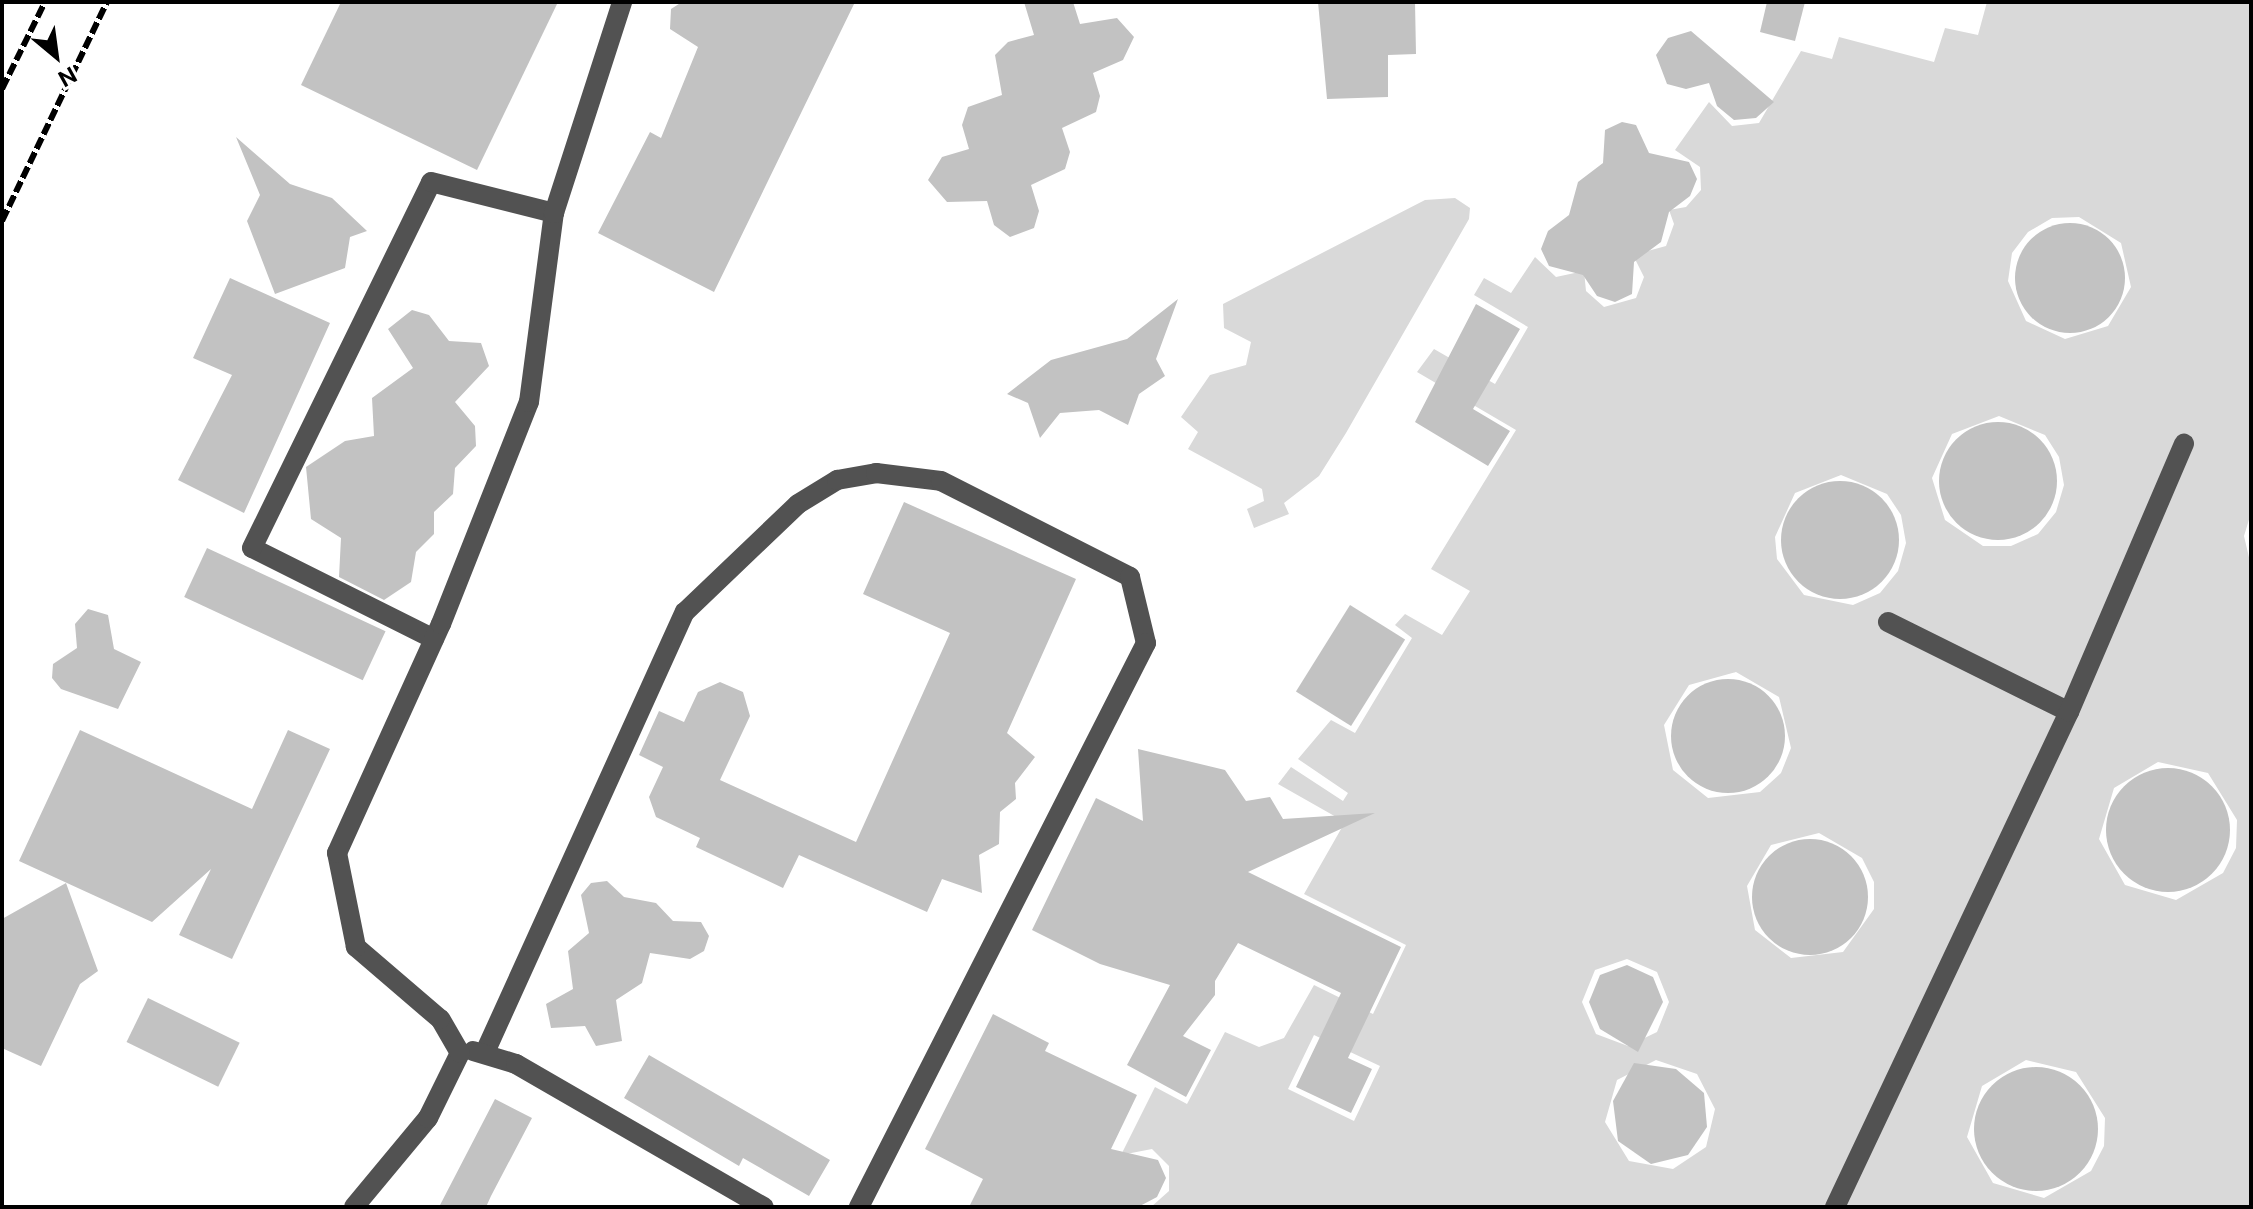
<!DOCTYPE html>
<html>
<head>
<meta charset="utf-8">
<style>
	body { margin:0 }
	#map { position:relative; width:2253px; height:1209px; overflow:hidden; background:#fff; font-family:"Public Sans",sans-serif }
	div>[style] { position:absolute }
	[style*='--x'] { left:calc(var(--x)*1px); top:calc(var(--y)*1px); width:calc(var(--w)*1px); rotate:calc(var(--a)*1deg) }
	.green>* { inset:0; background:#d9d9d9 }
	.building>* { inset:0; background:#c2c2c2; transform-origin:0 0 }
	.round { border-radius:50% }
	.minor>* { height:20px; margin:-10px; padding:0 10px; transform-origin:10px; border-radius:10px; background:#525252 }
	.rail>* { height:6px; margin-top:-3px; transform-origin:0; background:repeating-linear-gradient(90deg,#000 0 12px,transparent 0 16px) }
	span { translate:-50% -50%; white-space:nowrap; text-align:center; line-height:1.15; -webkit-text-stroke:6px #fff; paint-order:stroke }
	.frame { position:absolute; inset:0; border:4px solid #000; pointer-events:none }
	.north { position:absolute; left:16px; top:16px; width:80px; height:80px; -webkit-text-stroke:6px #fff; paint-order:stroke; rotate:151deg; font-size:22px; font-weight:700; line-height:32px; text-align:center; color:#000 }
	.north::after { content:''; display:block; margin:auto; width:28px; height:36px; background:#000; clip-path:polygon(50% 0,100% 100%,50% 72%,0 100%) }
</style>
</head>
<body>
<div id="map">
	<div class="green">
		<div style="clip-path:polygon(evenodd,1987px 2px,2251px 2px,2251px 513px,2244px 536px,2251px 566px,2251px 1207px,1839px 1207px,2064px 713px,1831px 1207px,1151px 1207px,1169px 1191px,1169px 1166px,1152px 1149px,1121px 1155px,1155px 1087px,1187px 1104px,1225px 1032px,1259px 1047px,1284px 1038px,1314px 985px,1373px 1014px,1406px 945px,1304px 894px,1345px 822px,1278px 784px,1291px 767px,1343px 801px,1348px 793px,1298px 759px,1331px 720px,1355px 733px,1412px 638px,1395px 625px,1405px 614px,1442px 635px,1470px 591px,1431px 569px,1516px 430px,1417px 372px,1434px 349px,1495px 384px,1528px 327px,1474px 295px,1484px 278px,1511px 293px,1535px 257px,1556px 277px,1584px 271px,1586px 291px,1604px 307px,1636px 298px,1644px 277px,1633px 255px,1666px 246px,1674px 224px,1669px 210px,1686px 207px,1701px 190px,1700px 167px,1675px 150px,1709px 102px,1732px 126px,1759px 123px,1801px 51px,1832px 59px,1839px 37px,1934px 62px,1945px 28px,1978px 35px,1987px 2px,2079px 217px,2121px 243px,2131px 287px,2108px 326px,2065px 339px,2026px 321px,2008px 281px,2012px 253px,2028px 232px,2052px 218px,2079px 217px,1987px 2px,1999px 416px,2045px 435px,2059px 457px,2064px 485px,2056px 512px,2038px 534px,2011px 546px,1983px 546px,1945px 520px,1932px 478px,1952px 434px,1999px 416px,1987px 2px,1841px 475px,1887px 494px,1901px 515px,1906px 543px,1898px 571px,1880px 593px,1853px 605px,1804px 595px,1777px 559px,1775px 537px,1795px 493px,1841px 475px,1987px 2px,1736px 672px,1779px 697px,1791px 748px,1781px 773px,1760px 792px,1708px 798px,1673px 770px,1664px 725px,1689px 685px,1736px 672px,1987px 2px,2158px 762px,2208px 773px,2237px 820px,2236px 848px,2223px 873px,2176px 900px,2125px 885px,2099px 839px,2114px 788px,2158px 762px,1987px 2px,1819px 833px,1862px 858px,1874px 882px,1874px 909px,1843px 952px,1791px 958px,1755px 930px,1747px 886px,1771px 845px,1819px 833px,1987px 2px,1627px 959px,1657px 972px,1669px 1002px,1657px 1032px,1628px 1046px,1596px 1034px,1582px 1002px,1595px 970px,1627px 959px,1987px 2px,1314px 1035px,1380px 1066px,1354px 1121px,1288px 1089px,1314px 1035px,1987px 2px,1656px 1060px,1697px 1074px,1715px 1109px,1706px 1147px,1673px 1169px,1629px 1161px,1605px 1122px,1617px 1080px,1656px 1060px,1987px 2px,2026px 1060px,2076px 1072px,2105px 1118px,2104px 1146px,2091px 1171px,2044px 1198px,1993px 1183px,1967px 1137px,1982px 1086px,2026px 1060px)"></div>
		<div style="clip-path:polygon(1455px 198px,1470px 208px,1469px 219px,1346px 433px,1319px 476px,1284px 503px,1289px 514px,1254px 528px,1247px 509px,1264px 501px,1262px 489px,1188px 449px,1198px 432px,1181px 417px,1210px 375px,1246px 365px,1251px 342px,1224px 328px,1223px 304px,1425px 200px)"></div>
	</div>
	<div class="building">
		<div style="clip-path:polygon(341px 2px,558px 2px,477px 170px,301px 85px)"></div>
		<div style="clip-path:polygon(855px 2px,714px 292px,598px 233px,650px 132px,661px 138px,698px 47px,670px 29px,671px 9px,682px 2px)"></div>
		<div style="clip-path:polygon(1024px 2px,1073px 2px,1080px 24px,1117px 18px,1134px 37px,1123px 60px,1093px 73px,1100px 96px,1096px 112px,1062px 128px,1070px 152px,1065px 169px,1031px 185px,1039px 211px,1034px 228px,1010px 237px,994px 225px,987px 201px,947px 202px,928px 180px,942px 157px,969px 149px,962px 125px,968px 107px,1002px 95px,995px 55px,1008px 42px,1034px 35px)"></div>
		<div style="clip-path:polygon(1318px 2px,1415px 2px,1416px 54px,1388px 55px,1388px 97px,1327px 99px)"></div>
		<div style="clip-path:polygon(1767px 2px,1805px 2px,1795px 41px,1760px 32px)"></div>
		<div style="clip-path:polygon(1691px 31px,1698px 37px,1774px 102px,1756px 118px,1734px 120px,1717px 106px,1709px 83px,1686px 89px,1667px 84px,1656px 55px,1668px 38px)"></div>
		<div style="clip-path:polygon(1622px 122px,1636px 125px,1649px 153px,1689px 162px,1697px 179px,1690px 196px,1669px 212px,1661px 242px,1634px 262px,1632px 294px,1615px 302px,1597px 296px,1583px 275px,1549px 266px,1541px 249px,1548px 231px,1569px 215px,1578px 182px,1603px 163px,1605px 130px)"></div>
		<div style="clip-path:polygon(236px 137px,290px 184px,332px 198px,367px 231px,350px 237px,345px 268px,275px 294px,247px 221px,260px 195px)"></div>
		<div class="round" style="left:2015px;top:223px;width:110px;height:110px"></div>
		<div style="clip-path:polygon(230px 278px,330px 323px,244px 513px,178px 480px,232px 375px,193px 358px)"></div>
		<div style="clip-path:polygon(1178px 299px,1156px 359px,1165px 376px,1139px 394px,1128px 425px,1099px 410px,1060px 413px,1040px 438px,1028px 403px,1007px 394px,1051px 360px,1127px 339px)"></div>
		<div style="clip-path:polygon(1476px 304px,1520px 329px,1473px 409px,1510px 431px,1488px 466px,1415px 422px)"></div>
		<div style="clip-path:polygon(412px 310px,429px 315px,449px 341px,481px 343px,489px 366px,455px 402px,475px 426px,476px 446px,455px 468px,453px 494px,434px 512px,434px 534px,416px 552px,411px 582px,384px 600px,339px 577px,341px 538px,311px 519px,306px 467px,345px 441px,374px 436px,372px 398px,413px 368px,388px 329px)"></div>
		<div class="round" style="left:1939px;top:422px;width:118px;height:118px"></div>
		<div class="round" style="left:1781px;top:481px;width:118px;height:118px"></div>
		<div style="clip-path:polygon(904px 502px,1076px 579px,1007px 733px,1035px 757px,1015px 783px,1016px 799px,1000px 812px,999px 844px,979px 855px,982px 893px,942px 879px,927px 912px,799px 855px,783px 888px,696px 847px,700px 838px,656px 817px,649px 797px,663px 767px,639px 755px,659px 711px,684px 722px,698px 692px,720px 682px,743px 692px,750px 716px,720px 780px,856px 842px,950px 633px,863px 594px)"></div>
		<div style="left:207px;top:548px;width:197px;height:54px;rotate:25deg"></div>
		<div style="left:1350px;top:605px;width:65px;height:102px;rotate:32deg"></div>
		<div style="clip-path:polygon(88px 609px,108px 615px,114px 649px,141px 662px,118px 709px,61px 689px,52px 678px,53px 664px,77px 648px,75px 624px)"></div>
		<div class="round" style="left:1671px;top:679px;width:114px;height:114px"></div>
		<div style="clip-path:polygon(80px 730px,252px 809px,288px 730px,330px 749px,232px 959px,179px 935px,211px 869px,152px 922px,19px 861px)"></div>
		<div style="clip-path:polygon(1138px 749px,1225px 770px,1246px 801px,1270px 797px,1283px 819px,1375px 813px,1248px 872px,1401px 947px,1348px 1058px,1372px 1069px,1351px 1113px,1296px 1087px,1341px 993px,1238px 943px,1215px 981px,1215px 995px,1183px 1036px,1211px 1050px,1186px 1097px,1127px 1065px,1170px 985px,1100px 964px,1032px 930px,1096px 798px,1143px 821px)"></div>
		<div class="round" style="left:2106px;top:768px;width:124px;height:124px"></div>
		<div class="round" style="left:1752px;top:839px;width:116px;height:116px"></div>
		<div style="clip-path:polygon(607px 881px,624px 897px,656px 903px,673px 921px,701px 922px,709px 936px,704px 951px,690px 959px,650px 953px,642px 983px,616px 1000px,622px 1041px,596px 1046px,585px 1026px,551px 1028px,546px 1004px,573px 989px,568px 951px,589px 933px,581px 895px,591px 883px)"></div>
		<div style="clip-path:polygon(66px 883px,98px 971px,80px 984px,41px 1066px,2px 1048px,2px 919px)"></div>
		<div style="clip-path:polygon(1627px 965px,1653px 977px,1663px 1002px,1638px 1052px,1600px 1029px,1589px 1002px,1600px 975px)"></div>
		<div style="left:148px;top:998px;width:102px;height:49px;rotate:26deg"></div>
		<div style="clip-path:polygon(993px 1014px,1049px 1043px,1045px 1051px,1137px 1095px,1111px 1149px,1158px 1160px,1166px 1178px,1157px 1197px,1138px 1207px,969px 1207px,983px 1179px,925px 1149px)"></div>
		<div style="clip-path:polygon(649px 1055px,830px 1160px,809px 1196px,743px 1158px,739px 1166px,624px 1098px)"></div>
		<div style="clip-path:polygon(1634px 1063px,1676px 1069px,1704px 1093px,1707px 1127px,1688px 1155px,1651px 1164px,1618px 1141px,1613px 1101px)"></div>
		<div class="round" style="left:1974px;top:1067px;width:124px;height:124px"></div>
		<div style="clip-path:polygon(495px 1099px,532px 1118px,491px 1196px,486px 1207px,439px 1207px)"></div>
	</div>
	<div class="minor">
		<div style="--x:1888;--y:622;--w:202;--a:26.4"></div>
		<div style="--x:434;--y:639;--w:203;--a:-153.4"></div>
		<div style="--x:252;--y:548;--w:407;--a:-63.9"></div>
		<div style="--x:431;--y:182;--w:127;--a:14.1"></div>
		<div style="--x:486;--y:1050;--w:481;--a:-65.6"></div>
		<div style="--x:685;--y:612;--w:156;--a:-43.7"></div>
		<div style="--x:798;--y:504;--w:46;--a:-31.6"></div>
		<div style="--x:837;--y:480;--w:40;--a:-10"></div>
		<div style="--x:876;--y:473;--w:65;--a:7"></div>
		<div style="--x:941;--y:481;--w:212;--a:26.9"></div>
		<div style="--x:1130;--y:577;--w:68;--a:76.4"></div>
		<div style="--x:1146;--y:643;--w:633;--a:116.97"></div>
		<div style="--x:473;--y:1051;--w:45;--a:16.8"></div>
		<div style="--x:516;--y:1064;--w:286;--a:30"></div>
		<div style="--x:354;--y:1207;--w:116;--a:-50.3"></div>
		<div style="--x:428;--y:1118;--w:72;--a:-63.8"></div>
		<div style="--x:460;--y:1053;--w:39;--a:-120"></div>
		<div style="--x:440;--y:1019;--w:111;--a:-139.4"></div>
		<div style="--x:356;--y:947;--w:96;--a:-101.4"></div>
		<div style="--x:337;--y:853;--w:252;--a:-65.6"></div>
		<div style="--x:441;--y:624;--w:239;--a:-68.4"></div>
		<div style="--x:529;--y:402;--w:191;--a:-82.5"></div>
		<div style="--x:554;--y:213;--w:222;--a:-72.1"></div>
		<div style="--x:1835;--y:1207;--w:548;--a:-64.7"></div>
		<div style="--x:2069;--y:712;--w:292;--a:-66.8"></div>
	</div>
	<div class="rail">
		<div style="--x:2;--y:89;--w:97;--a:-63.7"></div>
		<div style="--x:2;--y:221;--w:243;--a:-64.4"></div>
	</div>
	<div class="frame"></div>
	<div class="north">N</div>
</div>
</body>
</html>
